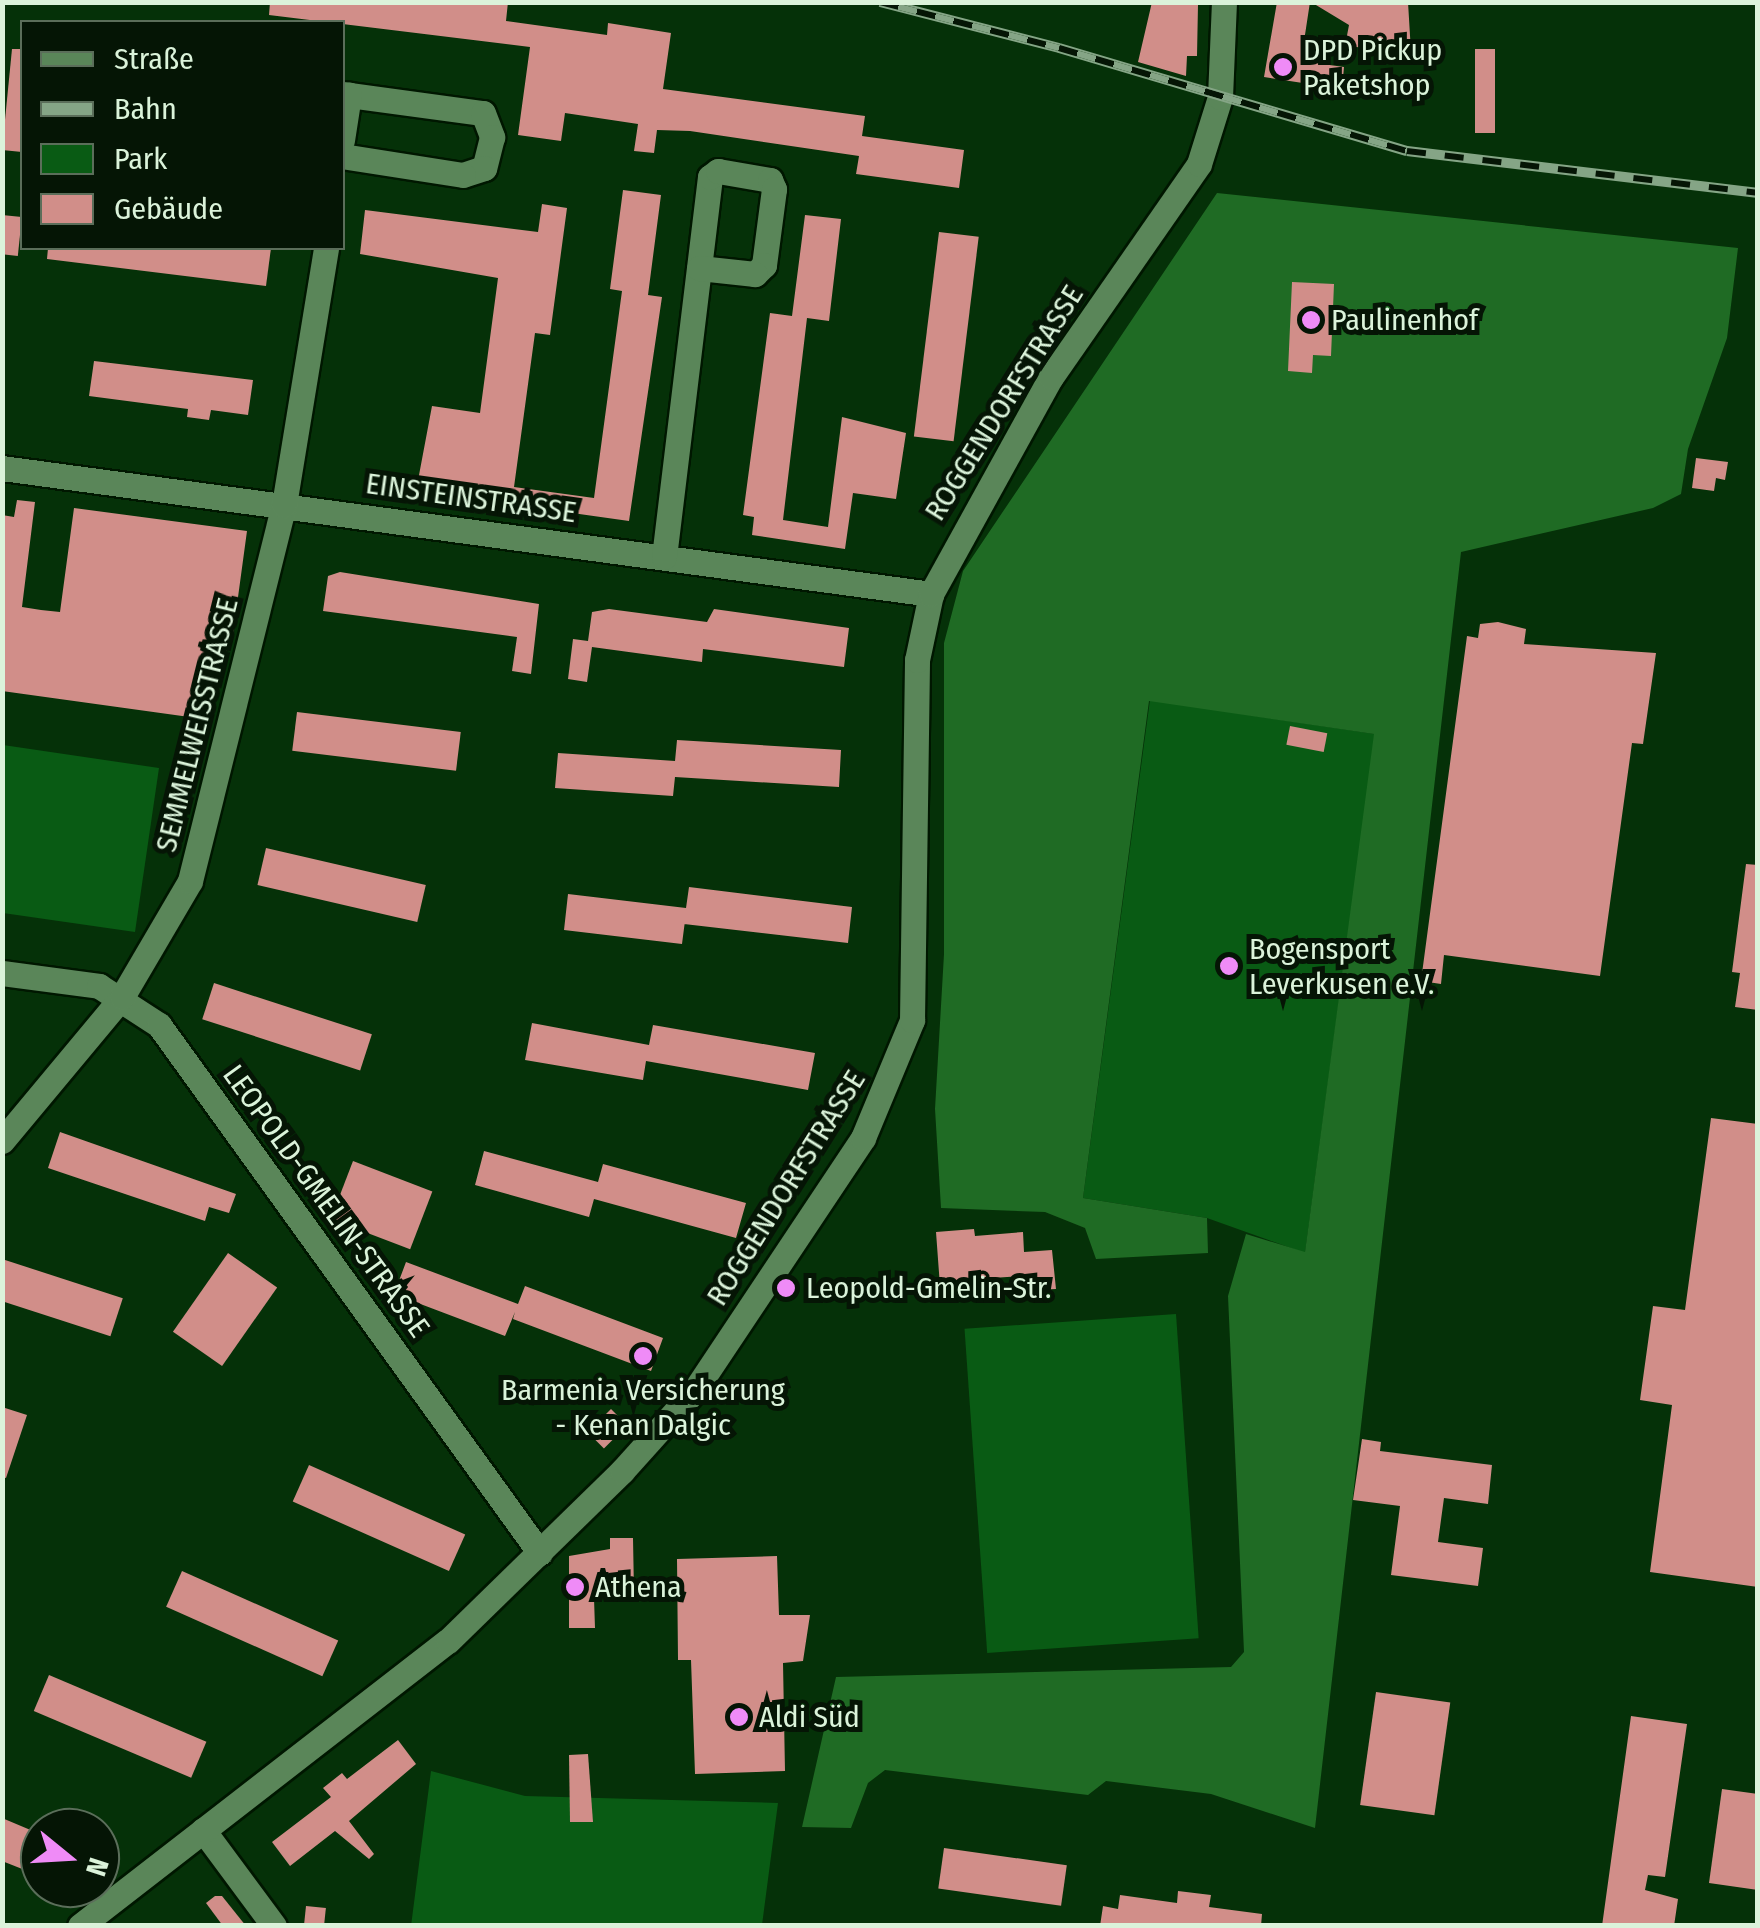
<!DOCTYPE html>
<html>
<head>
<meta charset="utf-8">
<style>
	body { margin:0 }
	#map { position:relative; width:1760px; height:1928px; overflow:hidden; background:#053108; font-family:"Fira Sans Condensed",sans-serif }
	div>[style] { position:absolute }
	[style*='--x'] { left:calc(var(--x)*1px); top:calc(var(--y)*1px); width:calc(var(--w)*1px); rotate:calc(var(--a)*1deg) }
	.green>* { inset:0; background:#095b14; transform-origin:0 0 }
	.forest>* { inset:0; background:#1f6b24 }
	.building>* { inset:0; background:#d18e89; transform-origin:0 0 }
	.roads { filter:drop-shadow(2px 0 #001700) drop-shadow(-2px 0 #001700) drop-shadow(0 2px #001700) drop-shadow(0 -2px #001700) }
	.minor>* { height:25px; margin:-12.5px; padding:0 12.5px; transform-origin:12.5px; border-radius:12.5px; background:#5a8659 }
	.rail>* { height:10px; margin-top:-5px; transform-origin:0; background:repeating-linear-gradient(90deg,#051505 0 19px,#85a586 0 38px); box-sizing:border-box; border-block:2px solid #85a586 }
	.dots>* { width:28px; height:28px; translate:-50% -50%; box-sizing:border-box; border:5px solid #051505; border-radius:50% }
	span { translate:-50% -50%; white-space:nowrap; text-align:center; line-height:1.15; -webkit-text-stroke:10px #051505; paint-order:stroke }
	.poi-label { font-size:30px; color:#dbf3da }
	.left { translate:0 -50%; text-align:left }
	.street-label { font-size:30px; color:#dbf3da }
	.frame { position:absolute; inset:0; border:5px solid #dbf3da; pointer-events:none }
	.legend { position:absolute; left:20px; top:20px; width:325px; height:230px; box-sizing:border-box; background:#051505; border:2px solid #5b6e5a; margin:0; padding:12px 18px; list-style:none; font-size:30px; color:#dbf3da }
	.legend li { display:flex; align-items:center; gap:20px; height:50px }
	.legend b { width:50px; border:2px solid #5b6e5a }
	.north { position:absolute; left:20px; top:1808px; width:100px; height:100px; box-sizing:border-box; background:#051505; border:2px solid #5b6e5a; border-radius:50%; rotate:108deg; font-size:28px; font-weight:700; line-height:40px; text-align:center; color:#dbf3da }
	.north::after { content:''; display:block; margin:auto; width:35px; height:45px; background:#ef8bf7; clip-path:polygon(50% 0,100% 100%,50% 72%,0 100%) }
</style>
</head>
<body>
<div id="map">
	<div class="green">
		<div style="clip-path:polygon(1150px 700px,1375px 734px,1305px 1253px,1207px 1218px,1083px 1198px)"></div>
		<div style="clip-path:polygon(3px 745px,159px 768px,135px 932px,3px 913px)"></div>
		<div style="left:1176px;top:1314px;width:325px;height:212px;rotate:86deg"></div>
		<div style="clip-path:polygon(431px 1771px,525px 1796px,778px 1803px,762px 1925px,411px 1926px)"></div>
	</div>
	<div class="forest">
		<div style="clip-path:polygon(1217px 193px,1738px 248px,1727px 338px,1688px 449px,1681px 494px,1653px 508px,1461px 552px,1315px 1828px,1211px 1794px,1106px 1781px,1088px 1795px,885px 1770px,868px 1783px,851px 1828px,802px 1827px,836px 1677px,1231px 1667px,1244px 1652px,1228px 1296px,1246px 1234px,1305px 1252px,1374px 734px,1149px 701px,1083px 1198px,1207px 1218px,1208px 1253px,1096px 1259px,1085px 1228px,1045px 1212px,941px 1208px,935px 1109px,944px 954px,944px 643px,963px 571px)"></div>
	</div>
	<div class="building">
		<div style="clip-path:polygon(270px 2px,508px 2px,506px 21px,607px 35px,608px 23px,671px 33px,663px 89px,865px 116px,862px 136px,964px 150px,959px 188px,856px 174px,859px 156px,690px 131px,657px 130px,654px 153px,634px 151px,638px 124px,565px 113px,561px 141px,518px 135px,530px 47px,269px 15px)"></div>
		<div style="clip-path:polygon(1152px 2px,1198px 5px,1197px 56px,1187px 56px,1186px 76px,1138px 62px)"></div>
		<div style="clip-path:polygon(1277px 2px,1310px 2px,1301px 61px,1344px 67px,1342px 89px,1264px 77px)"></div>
		<div style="clip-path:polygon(1311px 2px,1408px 2px,1411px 52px,1345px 46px,1349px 25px)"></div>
		<div style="clip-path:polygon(12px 49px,22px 49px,22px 152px,2px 150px)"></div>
		<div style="left:1475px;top:49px;width:20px;height:84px"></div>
		<div style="clip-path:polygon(623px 190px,661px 195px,648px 295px,662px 297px,629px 521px,416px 491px,432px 406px,480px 413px,498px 278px,360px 254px,365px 210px,538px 232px,542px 204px,567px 208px,550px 335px,535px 333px,514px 487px,594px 498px,622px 291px,610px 289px)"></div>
		<div style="left:2px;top:215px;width:20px;height:39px;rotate:6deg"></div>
		<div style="clip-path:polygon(805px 215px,841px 219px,829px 321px,807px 318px,783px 520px,828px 527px,842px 417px,906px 433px,896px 499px,853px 493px,845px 549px,752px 535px,754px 517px,743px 515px,770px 313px,792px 316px)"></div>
		<div style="left:939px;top:232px;width:40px;height:206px;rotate:7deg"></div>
		<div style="clip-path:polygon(48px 248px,271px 248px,266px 286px,47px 259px)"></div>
		<div style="clip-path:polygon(1292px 282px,1334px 284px,1331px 356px,1313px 355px,1312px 373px,1288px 371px)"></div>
		<div style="clip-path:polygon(94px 361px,253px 380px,248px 415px,211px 410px,209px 420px,187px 417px,188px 409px,89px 396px)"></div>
		<div style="clip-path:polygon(1696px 458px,1728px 462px,1725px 480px,1716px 478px,1714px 491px,1692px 488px)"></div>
		<div style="clip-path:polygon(17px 500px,35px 502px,22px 607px,41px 610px,60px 612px,74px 508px,247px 531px,233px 634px,226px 653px,218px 652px,211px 720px,2px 691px,2px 515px,14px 517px)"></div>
		<div style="clip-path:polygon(340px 572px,539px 604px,531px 674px,512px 671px,517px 637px,323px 611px,328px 576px)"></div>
		<div style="clip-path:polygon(609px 609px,707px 622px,714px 609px,849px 628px,844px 667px,703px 649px,702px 662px,592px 647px,587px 682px,568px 679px,573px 639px,588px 641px,592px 612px)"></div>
		<div style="clip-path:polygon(1498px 622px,1526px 629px,1524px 644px,1656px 653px,1643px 744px,1632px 743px,1600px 976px,1444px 955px,1441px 984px,1421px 981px,1467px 636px,1478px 638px,1480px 624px)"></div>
		<div style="left:297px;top:712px;width:165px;height:39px;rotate:7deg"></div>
		<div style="left:1290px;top:726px;width:38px;height:19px;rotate:11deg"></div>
		<div style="clip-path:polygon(677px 740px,841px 750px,839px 787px,675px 777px,673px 796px,555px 788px,558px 753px,675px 761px)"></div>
		<div style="left:266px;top:848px;width:164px;height:38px;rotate:13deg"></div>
		<div style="clip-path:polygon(1746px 864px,1758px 865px,1758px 1010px,1735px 1007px,1740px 973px,1732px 972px)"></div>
		<div style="clip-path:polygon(689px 887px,852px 907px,848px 943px,684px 924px,686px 913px,682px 944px,564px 930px,568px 894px,686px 908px)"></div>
		<div style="left:214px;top:983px;width:166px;height:38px;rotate:18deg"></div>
		<div style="clip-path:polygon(532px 1023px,649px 1045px,653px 1025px,815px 1053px,808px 1090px,646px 1061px,643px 1080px,525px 1060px)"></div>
		<div style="clip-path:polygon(1711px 1118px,1758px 1124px,1758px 1587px,1650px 1572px,1672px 1405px,1640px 1400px,1653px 1306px,1685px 1310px)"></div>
		<div style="clip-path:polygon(60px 1132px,236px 1194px,229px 1213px,209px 1207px,205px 1221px,48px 1168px)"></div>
		<div style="clip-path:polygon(484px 1151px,598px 1182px,603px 1164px,746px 1203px,736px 1238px,594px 1199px,589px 1217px,475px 1185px)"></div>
		<div style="left:353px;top:1161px;width:85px;height:62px;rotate:21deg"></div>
		<div style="clip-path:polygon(974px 1229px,975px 1236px,1023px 1232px,1024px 1252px,1052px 1250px,1056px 1289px,1035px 1290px,1034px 1275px,978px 1279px,979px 1297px,941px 1300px,936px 1232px)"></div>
		<div style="left:228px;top:1253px;width:60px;height:96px;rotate:35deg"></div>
		<div style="left:2px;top:1259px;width:127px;height:40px;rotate:18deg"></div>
		<div style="clip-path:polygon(406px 1262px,518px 1304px,525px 1286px,663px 1338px,651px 1371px,513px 1319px,515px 1312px,505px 1336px,394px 1294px)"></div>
		<div style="clip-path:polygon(2px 1407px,27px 1415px,6px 1478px,2px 1477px)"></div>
		<div style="left:611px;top:1409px;width:23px;height:33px;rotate:45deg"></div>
		<div style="clip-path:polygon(1362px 1439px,1381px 1442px,1380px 1451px,1492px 1465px,1488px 1504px,1444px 1498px,1438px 1542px,1483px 1548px,1478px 1586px,1391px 1575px,1400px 1506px,1353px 1500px)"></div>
		<div style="left:309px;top:1465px;width:171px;height:40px;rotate:24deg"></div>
		<div style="clip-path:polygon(610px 1538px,633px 1538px,634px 1592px,594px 1598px,595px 1628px,569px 1628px,569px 1556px,610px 1549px)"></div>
		<div style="clip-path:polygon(777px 1556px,779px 1615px,810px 1615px,803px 1661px,783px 1663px,785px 1771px,695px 1774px,691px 1660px,678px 1660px,677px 1559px)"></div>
		<div style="left:182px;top:1571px;width:171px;height:39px;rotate:24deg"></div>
		<div style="left:49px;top:1675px;width:171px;height:39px;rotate:23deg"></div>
		<div style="left:1376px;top:1692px;width:75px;height:114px;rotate:8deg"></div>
		<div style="clip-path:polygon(1631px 1716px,1687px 1724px,1665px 1877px,1648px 1875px,1645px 1890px,1678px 1899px,1674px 1926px,1602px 1926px)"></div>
		<div style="clip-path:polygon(398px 1740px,416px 1764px,349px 1821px,374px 1854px,369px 1859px,335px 1831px,290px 1866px,272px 1842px,331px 1797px,323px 1788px,342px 1773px,347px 1779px)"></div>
		<div style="clip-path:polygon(588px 1754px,593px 1822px,570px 1822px,569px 1755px)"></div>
		<div style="clip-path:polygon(1722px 1789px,1758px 1794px,1758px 1890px,1709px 1883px)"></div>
		<div style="clip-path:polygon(2px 1818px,40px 1834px,40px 1876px,2px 1861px)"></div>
		<div style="left:944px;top:1848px;width:124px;height:41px;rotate:8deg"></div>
		<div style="clip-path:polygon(1178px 1891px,1211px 1895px,1209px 1907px,1262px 1914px,1261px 1926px,1100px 1926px,1103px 1906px,1118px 1909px,1120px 1895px,1177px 1903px)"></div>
		<div style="clip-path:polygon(215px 1896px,222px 1896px,246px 1926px,223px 1926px,206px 1903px)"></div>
		<div style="left:306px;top:1906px;width:20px;height:20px;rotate:6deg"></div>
	</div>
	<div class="roads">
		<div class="minor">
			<div style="--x:342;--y:94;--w:142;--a:7.7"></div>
			<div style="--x:483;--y:113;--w:26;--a:69"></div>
			<div style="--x:492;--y:137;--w:32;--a:104"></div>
			<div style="--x:484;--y:168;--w:22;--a:162"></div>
			<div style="--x:463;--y:175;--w:122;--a:-171.1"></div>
			<div style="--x:342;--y:140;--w:46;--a:-81.2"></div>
			<div style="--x:2;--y:468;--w:938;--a:7.72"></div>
			<div style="--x:664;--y:557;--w:383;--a:-83.1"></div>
			<div style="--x:710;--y:177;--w:10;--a:-37"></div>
			<div style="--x:718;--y:171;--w:53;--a:9.8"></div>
			<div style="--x:770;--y:180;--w:10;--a:66"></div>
			<div style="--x:774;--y:189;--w:77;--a:97.5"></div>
			<div style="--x:764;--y:265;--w:13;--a:135"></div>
			<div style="--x:755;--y:274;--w:56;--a:-173.9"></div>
			<div style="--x:2;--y:973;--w:98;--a:7.6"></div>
			<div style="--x:99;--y:986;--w:72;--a:33"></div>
			<div style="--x:159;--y:1025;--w:651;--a:54.19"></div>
			<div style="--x:2;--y:1141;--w:187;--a:-50.2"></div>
			<div style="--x:122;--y:997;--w:134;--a:-59.6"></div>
			<div style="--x:190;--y:881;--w:388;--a:-76"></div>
			<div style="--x:284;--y:505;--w:260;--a:-80.7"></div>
			<div style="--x:203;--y:1830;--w:119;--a:53.5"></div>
			<div style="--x:80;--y:1926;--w:465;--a:-37.8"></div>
			<div style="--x:448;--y:1641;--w:243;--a:-44.3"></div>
			<div style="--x:622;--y:1471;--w:109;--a:-48"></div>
			<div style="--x:695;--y:1390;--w:303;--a:-56.3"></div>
			<div style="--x:863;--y:1138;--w:128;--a:-67.4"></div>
			<div style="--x:912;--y:1020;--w:360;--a:-89.2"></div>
			<div style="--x:917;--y:660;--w:67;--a:-78"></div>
			<div style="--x:931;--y:594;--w:248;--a:-61.1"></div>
			<div style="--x:1051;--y:377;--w:259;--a:-55.2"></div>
			<div style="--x:1199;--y:164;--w:70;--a:-72.6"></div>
			<div style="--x:1220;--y:97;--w:95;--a:-87.6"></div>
		</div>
	</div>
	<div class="rail">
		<div style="--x:880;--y:2;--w:185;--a:14.4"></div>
		<div style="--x:1059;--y:48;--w:363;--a:16.5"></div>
		<div style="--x:1407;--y:151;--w:354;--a:6.8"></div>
	</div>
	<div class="dots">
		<div style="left:1283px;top:67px;background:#ef8bf7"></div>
		<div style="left:1311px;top:320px;background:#ef8bf7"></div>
		<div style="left:1229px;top:966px;background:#ef8bf7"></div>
		<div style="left:786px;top:1288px;background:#ef8bf7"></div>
		<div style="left:643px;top:1356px;background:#ef8bf7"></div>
		<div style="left:575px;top:1587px;background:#ef8bf7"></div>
		<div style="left:739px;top:1717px;background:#ef8bf7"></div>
	</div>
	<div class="poi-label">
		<span class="left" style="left:1303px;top:67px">DPD Pickup<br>Paketshop</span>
		<span class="left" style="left:1331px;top:320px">Paulinenhof</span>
		<span class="left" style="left:1249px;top:966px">Bogensport<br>Leverkusen e.V.</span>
		<span class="left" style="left:806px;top:1288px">Leopold-Gmelin-Str.</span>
		<span style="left:643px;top:1407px">Barmenia Versicherung<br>- Kenan Dalgic</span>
		<span class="left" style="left:595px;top:1587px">Athena</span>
		<span class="left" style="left:759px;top:1717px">Aldi Süd</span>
	</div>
	<div class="street-label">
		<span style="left:1004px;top:403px;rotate:-58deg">ROGGENDORFSTRASSE</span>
		<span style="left:471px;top:498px;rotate:8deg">EINSTEINSTRASSE</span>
		<span style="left:197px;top:725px;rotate:-76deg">SEMMELWEISSTRASSE</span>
		<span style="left:786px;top:1188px;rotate:-58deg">ROGGENDORFSTRASSE</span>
		<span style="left:326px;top:1201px;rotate:54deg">LEOPOLD-GMELIN-STRASSE</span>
	</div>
	<div class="frame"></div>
	<ul class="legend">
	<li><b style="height:12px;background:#5a8659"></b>Straße</li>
	<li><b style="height:12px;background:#85a586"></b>Bahn</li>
	<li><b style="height:28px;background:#095b14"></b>Park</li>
	<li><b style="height:28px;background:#d18e89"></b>Gebäude</li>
	</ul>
	<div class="north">N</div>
</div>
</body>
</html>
